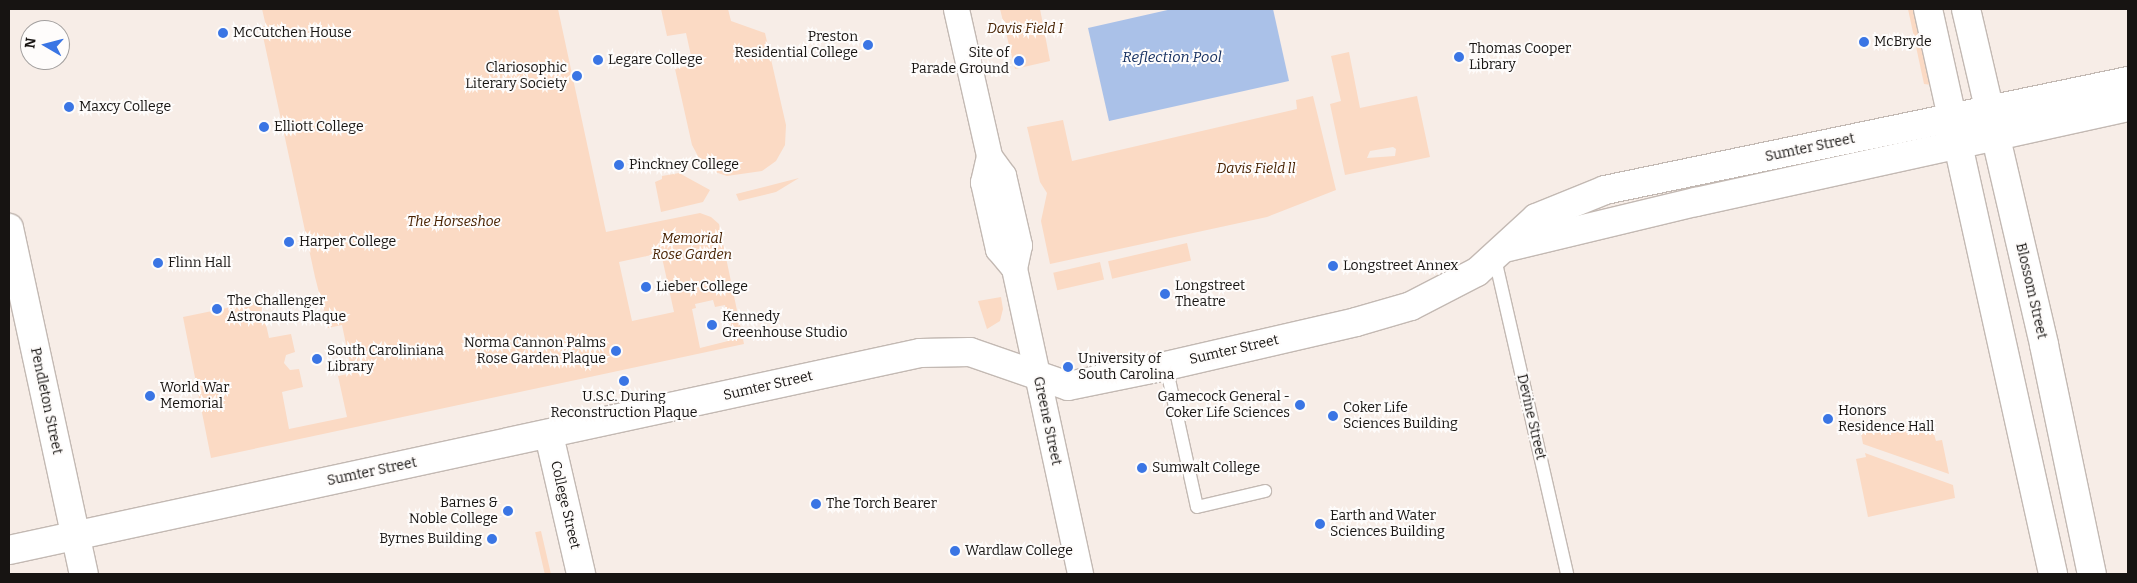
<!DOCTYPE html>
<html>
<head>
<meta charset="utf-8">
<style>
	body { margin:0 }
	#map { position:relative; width:2137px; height:583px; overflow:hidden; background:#f7ede7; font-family:Bitter,serif }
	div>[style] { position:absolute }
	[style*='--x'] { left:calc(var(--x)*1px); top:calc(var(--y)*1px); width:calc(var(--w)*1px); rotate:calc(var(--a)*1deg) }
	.green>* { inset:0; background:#fbdac4; transform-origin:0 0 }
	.water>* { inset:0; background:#aac1e8 }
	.roads { filter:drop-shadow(1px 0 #c3b9b3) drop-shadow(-1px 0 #c3b9b3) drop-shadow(0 1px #c3b9b3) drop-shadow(0 -1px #c3b9b3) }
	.lane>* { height:12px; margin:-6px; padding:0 6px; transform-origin:6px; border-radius:6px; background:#fff }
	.street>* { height:25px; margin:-12.5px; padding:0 12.5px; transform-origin:12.5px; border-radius:12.5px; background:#fff }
	.secondary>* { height:28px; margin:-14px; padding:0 14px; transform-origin:14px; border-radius:14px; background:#fff }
	.dots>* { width:14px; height:14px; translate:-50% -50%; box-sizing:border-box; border:2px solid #fefcfb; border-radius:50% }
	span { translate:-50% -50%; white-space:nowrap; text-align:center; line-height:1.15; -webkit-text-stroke:4px #fefcfb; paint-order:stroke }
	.park-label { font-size:14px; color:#472100; font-style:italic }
	.poi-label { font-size:14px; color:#171412 }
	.left { translate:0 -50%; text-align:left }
	.right { translate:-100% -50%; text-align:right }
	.street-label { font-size:14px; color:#171412 }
	.water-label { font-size:15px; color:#183262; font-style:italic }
	.frame { position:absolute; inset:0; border:10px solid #171412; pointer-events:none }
	.north { position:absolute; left:20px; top:20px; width:50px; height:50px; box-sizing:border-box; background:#fefcfb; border:1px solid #a29f9e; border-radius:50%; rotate:278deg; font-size:14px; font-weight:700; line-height:20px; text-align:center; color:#171412 }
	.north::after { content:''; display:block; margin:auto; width:18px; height:22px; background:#3a75e4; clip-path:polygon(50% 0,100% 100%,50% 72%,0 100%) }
</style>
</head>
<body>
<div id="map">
	<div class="green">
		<div style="clip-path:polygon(evenodd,262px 9px,558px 9px,606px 232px,700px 213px,711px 217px,719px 224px,744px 344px,211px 458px,183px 317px,261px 301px,269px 338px,291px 334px,295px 352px,286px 355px,284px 363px,290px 370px,299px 369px,303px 387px,282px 392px,289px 429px,347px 417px,338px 376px,352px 373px,342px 325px,328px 328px,315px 277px,261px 27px,266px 26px,262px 9px,661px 253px,674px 312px,632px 321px,619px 262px,661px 253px,262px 9px,713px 300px,715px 307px,725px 305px,732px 340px,700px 348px,692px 309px,696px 308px,695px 304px,713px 300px)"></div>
		<div style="clip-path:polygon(661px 9px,728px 9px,731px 21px,765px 33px,786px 125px,785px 145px,776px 161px,762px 171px,727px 176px,712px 171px,700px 160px,692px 145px,675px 69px,693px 65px,686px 33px,667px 36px)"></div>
		<div style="clip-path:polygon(1000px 9px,1040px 9px,1050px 61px,1015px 69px)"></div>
		<div style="clip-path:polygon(1908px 9px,1915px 9px,1932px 85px,1924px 84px)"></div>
		<div style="clip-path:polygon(evenodd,1349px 52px,1360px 108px,1417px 96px,1430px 157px,1345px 175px,1330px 104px,1341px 101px,1331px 56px,1349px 52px,1393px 147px,1396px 149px,1395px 156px,1367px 158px,1370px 151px,1393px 147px)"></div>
		<div style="clip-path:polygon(1313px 96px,1336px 190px,1267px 217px,1050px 264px,1041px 221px,1047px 193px,1040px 182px,1027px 127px,1063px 120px,1072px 161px,1297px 109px,1296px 100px)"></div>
		<div style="clip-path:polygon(679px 173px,710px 190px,703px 202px,661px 212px,655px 182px,662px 179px,662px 176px)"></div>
		<div style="clip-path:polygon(799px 178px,776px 192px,739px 201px,736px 194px)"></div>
		<div style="left:1187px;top:243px;width:18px;height:81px;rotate:77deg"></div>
		<div style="left:1100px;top:262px;width:18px;height:48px;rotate:77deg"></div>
		<div style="clip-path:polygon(1001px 297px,1003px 309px,1000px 321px,987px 329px,978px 301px)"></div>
		<div style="clip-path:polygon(1930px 420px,1936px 441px,1942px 440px,1949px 474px,1863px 444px,1861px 433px)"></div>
		<div style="clip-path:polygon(1865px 453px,1953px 485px,1955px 498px,1868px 517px,1856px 459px,1866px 457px)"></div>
		<div style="left:541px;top:531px;width:44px;height:6px;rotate:77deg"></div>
	</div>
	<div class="water">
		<div style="clip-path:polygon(1172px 9px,1273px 9px,1289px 81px,1109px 121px,1088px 28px)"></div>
	</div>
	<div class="roads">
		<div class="lane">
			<div style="--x:1495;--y:259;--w:323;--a:77.1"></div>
			<div style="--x:1166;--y:366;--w:144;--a:77.6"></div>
			<div style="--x:1197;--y:507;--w:70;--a:-13.2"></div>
		</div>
		<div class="street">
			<div style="--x:956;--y:9;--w:151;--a:77.3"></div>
			<div style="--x:989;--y:156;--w:24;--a:54"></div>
			<div style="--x:1003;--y:175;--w:72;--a:77.1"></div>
			<div style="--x:1019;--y:245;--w:24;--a:102"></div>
			<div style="--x:1014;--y:268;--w:313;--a:77.8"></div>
			<div style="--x:989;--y:156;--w:27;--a:103"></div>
			<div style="--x:983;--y:182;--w:69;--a:77.4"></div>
			<div style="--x:998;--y:249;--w:25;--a:50"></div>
		</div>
		<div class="secondary">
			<div style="--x:1928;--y:9;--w:579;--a:77.52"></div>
			<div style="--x:1966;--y:9;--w:345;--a:76.9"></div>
			<div style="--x:2044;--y:345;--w:234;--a:78.2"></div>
			<div style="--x:9;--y:228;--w:354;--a:77.8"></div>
			<div style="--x:1508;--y:247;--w:193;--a:-13.5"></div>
			<div style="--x:1696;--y:202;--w:442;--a:-12.4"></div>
			<div style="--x:549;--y:435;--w:143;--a:77"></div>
			<div style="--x:9;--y:550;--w:932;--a:-12.2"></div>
			<div style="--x:920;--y:353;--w:50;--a:-1.1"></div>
			<div style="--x:970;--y:352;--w:104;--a:19.1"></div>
			<div style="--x:1068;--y:386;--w:100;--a:-11.5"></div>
			<div style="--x:1166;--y:366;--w:195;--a:-13"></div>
			<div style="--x:1356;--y:322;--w:57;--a:-16.2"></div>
			<div style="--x:1411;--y:306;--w:74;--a:-27.3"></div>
			<div style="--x:1477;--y:272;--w:80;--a:-42.5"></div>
			<div style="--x:1536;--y:218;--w:74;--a:-22.1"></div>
			<div style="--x:1605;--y:190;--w:534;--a:-11.77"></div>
		</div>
	</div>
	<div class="dots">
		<div style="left:223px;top:33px;background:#3a75e4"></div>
		<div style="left:1864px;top:42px;background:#3a75e4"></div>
		<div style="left:868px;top:45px;background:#3a75e4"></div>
		<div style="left:1459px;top:57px;background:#3a75e4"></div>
		<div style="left:598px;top:60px;background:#3a75e4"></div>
		<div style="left:1019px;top:61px;background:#3a75e4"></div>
		<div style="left:577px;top:76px;background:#3a75e4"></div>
		<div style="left:69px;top:107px;background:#3a75e4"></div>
		<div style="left:264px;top:127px;background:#3a75e4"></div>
		<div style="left:619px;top:165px;background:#3a75e4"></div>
		<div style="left:289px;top:242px;background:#3a75e4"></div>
		<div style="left:158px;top:263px;background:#3a75e4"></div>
		<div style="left:1333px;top:266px;background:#3a75e4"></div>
		<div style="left:646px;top:287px;background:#3a75e4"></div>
		<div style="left:1165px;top:294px;background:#3a75e4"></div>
		<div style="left:217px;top:309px;background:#3a75e4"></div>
		<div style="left:712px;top:325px;background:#3a75e4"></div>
		<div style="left:616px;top:351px;background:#3a75e4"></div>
		<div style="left:317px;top:359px;background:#3a75e4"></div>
		<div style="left:1068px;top:367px;background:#3a75e4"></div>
		<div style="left:624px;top:381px;background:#3a75e4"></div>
		<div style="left:150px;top:396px;background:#3a75e4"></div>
		<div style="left:1300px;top:405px;background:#3a75e4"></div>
		<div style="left:1333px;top:416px;background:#3a75e4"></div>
		<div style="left:1828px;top:419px;background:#3a75e4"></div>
		<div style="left:1142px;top:468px;background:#3a75e4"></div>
		<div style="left:816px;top:504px;background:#3a75e4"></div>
		<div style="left:508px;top:511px;background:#3a75e4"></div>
		<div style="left:1320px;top:524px;background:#3a75e4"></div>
		<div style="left:492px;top:539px;background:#3a75e4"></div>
		<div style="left:955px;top:551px;background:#3a75e4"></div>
	</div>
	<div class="park-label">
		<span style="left:1025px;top:29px">Davis Field I</span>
		<span style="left:1256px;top:169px">Davis Field ll</span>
		<span style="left:454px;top:222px">The Horseshoe</span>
		<span style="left:692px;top:247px">Memorial<br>Rose Garden</span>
	</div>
	<div class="poi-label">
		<span class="left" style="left:233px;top:33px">McCutchen House</span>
		<span class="right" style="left:858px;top:45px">Preston<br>Residential College</span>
		<span class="left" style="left:1874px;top:42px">McBryde</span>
		<span class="left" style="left:1469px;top:57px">Thomas Cooper<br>Library</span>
		<span class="right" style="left:1009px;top:61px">Site of<br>Parade Ground</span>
		<span class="left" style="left:608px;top:60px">Legare College</span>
		<span class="right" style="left:567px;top:76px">Clariosophic<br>Literary Society</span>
		<span class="left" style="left:79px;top:107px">Maxcy College</span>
		<span class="left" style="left:274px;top:127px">Elliott College</span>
		<span class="left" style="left:629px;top:165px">Pinckney College</span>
		<span class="left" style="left:299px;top:242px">Harper College</span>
		<span class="left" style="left:168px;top:263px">Flinn Hall</span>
		<span class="left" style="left:1343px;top:266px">Longstreet Annex</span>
		<span class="left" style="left:1175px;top:294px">Longstreet<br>Theatre</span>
		<span class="left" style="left:656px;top:287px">Lieber College</span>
		<span class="left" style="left:227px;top:309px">The Challenger<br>Astronauts Plaque</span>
		<span class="left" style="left:722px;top:325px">Kennedy<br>Greenhouse Studio</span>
		<span class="right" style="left:606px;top:351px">Norma Cannon Palms<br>Rose Garden Plaque</span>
		<span class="left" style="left:327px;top:359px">South Caroliniana<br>Library</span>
		<span class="left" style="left:1078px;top:367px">University of<br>South Carolina</span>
		<span class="left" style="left:160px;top:396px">World War<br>Memorial</span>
		<span style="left:624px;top:405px">U.S.C. During<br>Reconstruction Plaque</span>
		<span class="right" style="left:1290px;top:405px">Gamecock General -<br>Coker Life Sciences</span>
		<span class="left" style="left:1343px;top:416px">Coker Life<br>Sciences Building</span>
		<span class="left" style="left:1838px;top:419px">Honors<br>Residence Hall</span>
		<span class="left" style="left:1152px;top:468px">Sumwalt College</span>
		<span class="right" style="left:498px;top:511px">Barnes &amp;<br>Noble College</span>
		<span class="left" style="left:826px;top:504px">The Torch Bearer</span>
		<span class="left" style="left:1330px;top:524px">Earth and Water<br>Sciences Building</span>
		<span class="right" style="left:482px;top:539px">Byrnes Building</span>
		<span class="left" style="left:965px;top:551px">Wardlaw College</span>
	</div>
	<div class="street-label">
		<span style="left:1810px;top:148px;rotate:-12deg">Sumter Street</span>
		<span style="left:2031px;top:291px;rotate:77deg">Blossom Street</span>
		<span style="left:1234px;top:350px;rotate:-13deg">Sumter Street</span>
		<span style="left:768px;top:386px;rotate:-13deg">Sumter Street</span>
		<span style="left:46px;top:401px;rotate:78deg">Pendleton Street</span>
		<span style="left:1531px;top:417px;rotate:77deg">Devine Street</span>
		<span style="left:1047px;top:421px;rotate:78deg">Greene Street</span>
		<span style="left:372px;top:472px;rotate:-12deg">Sumter Street</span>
		<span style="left:565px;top:505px;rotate:77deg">College Street</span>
	</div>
	<div class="water-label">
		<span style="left:1172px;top:58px">Reflection Pool</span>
	</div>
	<div class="frame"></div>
	<div class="north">N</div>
</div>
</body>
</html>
